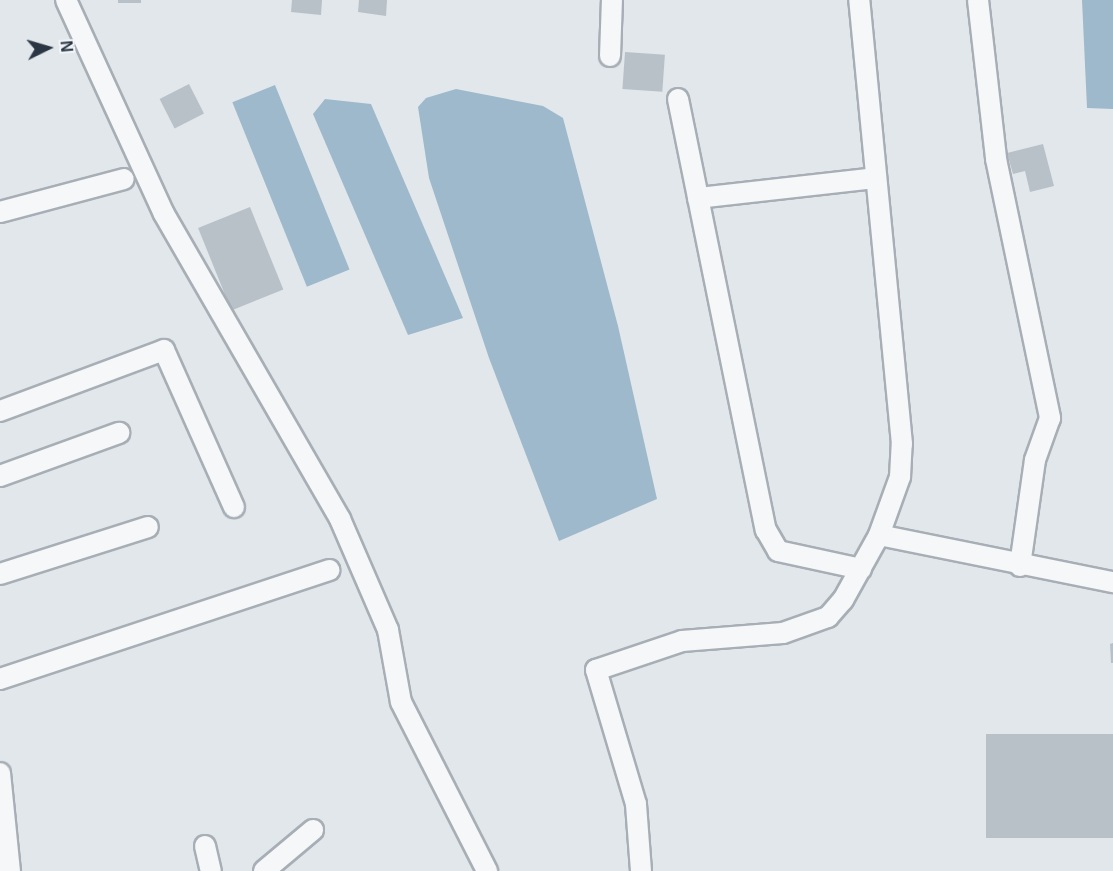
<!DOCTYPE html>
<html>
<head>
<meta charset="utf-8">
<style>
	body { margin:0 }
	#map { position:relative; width:1113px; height:871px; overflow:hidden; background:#e2e7eb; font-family:Arial,sans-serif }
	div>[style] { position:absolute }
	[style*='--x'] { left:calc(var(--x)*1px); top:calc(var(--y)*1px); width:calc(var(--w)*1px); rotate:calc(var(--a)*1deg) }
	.water>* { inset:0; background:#9db9cb; transform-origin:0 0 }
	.building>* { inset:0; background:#b9c1c8; transform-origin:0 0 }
	.roads { filter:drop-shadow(2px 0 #a7aeb5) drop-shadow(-2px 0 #a7aeb5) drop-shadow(0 2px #a7aeb5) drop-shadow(0 -2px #a7aeb5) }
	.minor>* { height:20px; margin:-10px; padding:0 10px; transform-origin:10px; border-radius:10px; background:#f5f7f9 }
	span { translate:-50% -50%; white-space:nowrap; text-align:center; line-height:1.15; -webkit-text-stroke:4.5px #f2f5f8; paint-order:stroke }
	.north { position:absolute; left:18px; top:18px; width:60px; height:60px; -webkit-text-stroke:4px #f2f5f8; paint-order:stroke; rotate:85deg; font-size:16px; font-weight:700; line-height:24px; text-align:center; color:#2a3643 }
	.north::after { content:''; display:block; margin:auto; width:21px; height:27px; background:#2a3643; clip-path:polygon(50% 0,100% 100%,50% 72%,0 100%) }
</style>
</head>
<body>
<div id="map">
	<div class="water">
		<div style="clip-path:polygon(1082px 0,1113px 0,1113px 109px,1087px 108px)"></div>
		<div style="left:275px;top:85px;width:199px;height:46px;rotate:68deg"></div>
		<div style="clip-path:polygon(456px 89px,543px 106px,563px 118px,618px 326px,657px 499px,559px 541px,489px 358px,429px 178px,418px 107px,426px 98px)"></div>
		<div style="clip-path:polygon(325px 99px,371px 104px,463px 318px,408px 335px,313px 114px)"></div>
	</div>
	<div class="building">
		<div style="left:118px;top:0;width:23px;height:3px"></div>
		<div style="clip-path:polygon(292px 0,322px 0,321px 15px,291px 12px)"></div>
		<div style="clip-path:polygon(359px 0,387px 0,386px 16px,358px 12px)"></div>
		<div style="left:625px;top:52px;width:40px;height:37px;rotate:4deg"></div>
		<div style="left:189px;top:84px;width:33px;height:33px;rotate:63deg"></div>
		<div style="clip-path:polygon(1043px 144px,1054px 186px,1030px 192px,1025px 171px,1013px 174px,1007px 153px)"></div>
		<div style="left:250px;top:207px;width:89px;height:56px;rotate:68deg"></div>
		<div style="clip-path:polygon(1113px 643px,1113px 663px,1111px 663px,1110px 644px)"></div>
		<div style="left:1113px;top:734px;width:104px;height:127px;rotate:90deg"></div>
	</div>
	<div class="roads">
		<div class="minor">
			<div style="--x:66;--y:0;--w:235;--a:65.4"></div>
			<div style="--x:164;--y:214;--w:352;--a:60"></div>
			<div style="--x:340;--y:519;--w:121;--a:66.6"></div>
			<div style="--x:388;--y:630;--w:73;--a:79.8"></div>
			<div style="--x:401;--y:702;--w:190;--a:63"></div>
			<div style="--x:978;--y:0;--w:160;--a:83.5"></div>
			<div style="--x:996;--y:159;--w:265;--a:78.2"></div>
			<div style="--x:1050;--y:418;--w:45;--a:109.7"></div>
			<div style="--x:1035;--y:460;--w:107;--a:98.1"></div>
			<div style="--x:610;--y:56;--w:56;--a:-88"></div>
			<div style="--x:678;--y:99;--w:440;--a:78.5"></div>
			<div style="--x:766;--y:530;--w:24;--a:60"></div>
			<div style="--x:778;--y:551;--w:85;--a:12.2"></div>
			<div style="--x:698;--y:198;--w:179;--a:-6.4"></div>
			<div style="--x:0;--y:212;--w:128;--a:-14.9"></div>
			<div style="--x:0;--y:411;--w:175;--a:-20.4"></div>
			<div style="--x:164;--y:350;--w:172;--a:66"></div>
			<div style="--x:0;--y:476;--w:127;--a:-19.9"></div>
			<div style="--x:879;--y:535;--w:239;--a:11.4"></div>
			<div style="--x:0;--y:574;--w:155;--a:-17.6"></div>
			<div style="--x:0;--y:679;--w:347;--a:-18.3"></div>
			<div style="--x:0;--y:773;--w:99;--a:84.2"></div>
			<div style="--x:205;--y:846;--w:26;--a:77"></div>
			<div style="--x:264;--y:871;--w:64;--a:-39.9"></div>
			<div style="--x:641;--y:871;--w:67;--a:-94.3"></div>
			<div style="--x:636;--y:804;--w:140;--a:-106.6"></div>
			<div style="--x:596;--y:670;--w:91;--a:-18.6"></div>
			<div style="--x:682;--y:641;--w:101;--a:-4.5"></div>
			<div style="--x:783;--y:633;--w:48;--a:-19.6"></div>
			<div style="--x:828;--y:617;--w:23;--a:-49"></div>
			<div style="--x:843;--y:600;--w:74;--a:-61"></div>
			<div style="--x:879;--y:535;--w:62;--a:-70.1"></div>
			<div style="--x:900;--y:477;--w:33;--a:-87"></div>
			<div style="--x:902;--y:444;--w:446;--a:-95.5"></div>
		</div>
	</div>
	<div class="north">N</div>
</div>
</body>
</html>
